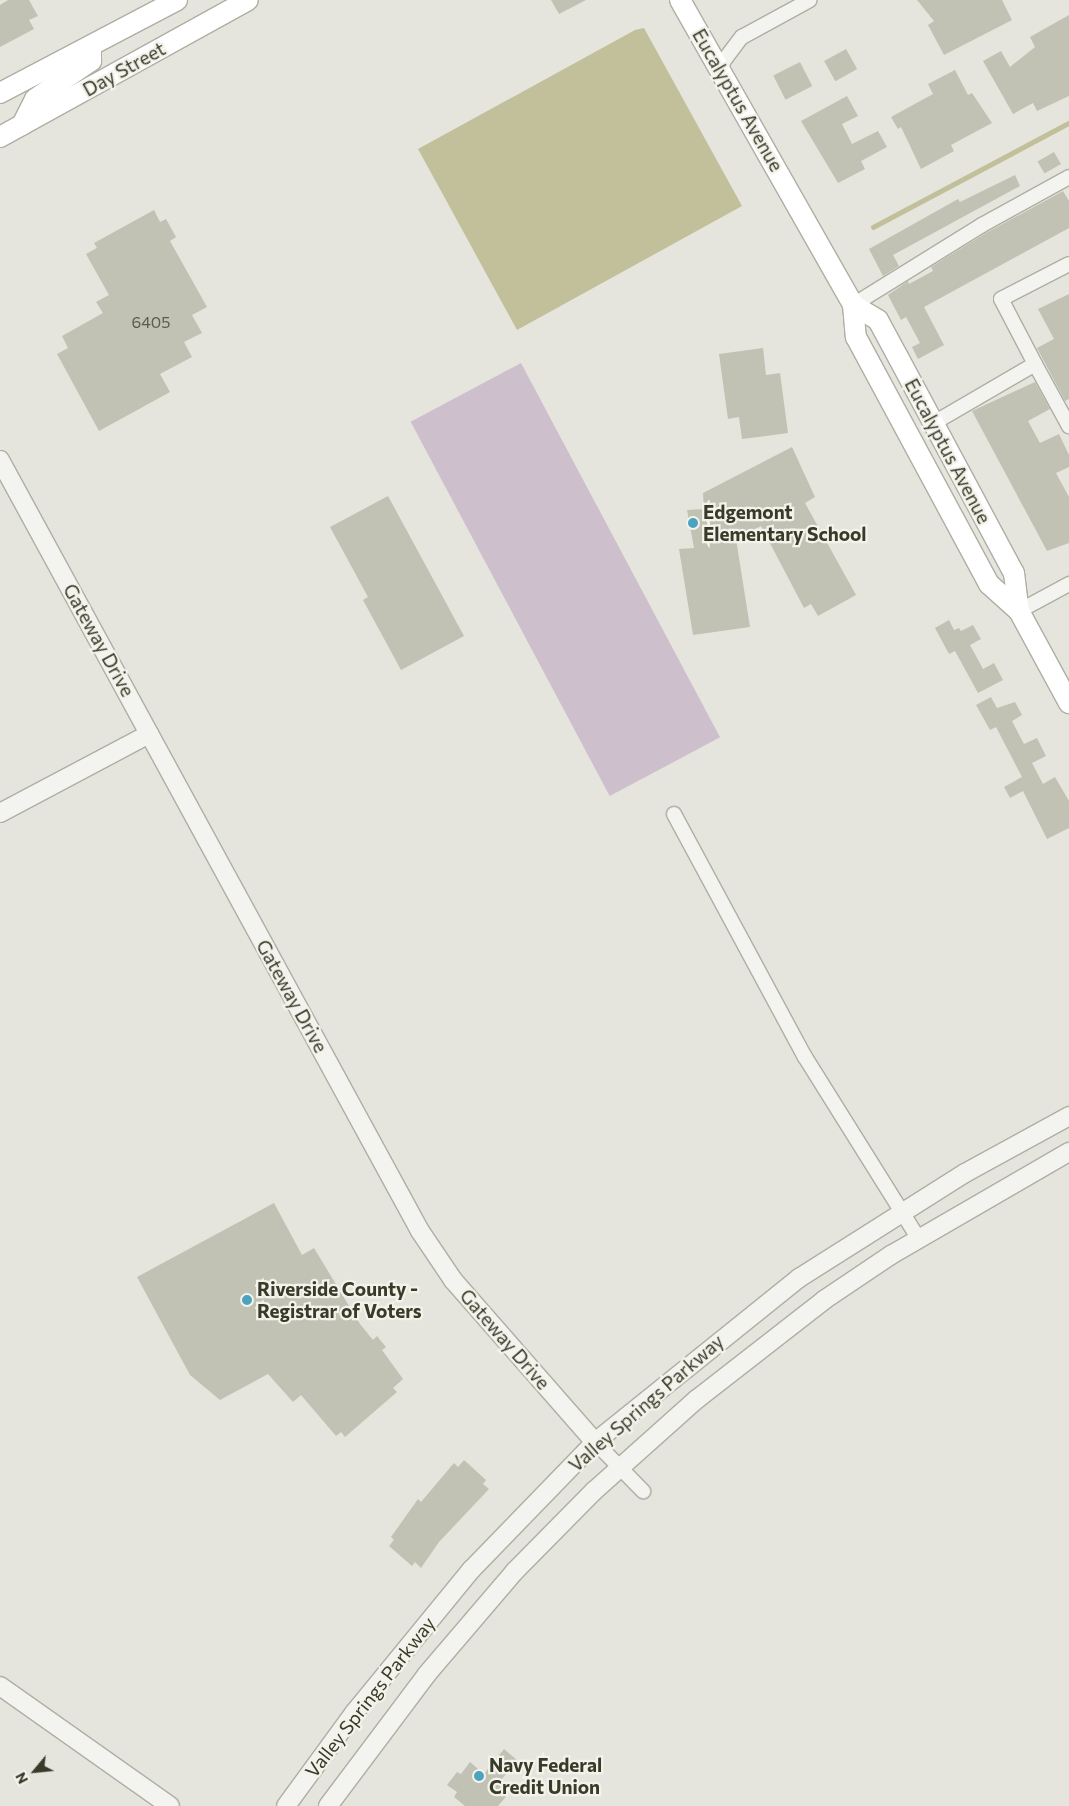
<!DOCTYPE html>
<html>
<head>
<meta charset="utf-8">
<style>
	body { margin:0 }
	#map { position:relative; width:1069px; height:1806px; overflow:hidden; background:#e5e5dd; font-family:Commissioner,sans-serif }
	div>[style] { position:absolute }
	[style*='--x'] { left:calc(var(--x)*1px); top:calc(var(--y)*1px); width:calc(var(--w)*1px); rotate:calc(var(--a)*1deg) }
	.green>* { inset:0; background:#cebfcc; transform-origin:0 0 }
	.water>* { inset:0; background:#c2bf9b }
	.stream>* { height:4.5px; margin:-2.25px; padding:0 2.25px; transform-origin:2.25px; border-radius:2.25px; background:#c2bf9b }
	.building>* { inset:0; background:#c1c1b4; transform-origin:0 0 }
	.roads { filter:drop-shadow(1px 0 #aeaea3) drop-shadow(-1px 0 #aeaea3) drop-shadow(0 1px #aeaea3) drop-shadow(0 -1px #aeaea3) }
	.minor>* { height:14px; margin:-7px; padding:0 7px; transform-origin:7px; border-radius:7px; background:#f3f4ef }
	.tertiary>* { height:18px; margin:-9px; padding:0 9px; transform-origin:9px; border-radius:9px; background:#f3f4ef }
	.secondary>* { height:20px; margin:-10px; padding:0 10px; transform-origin:10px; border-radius:10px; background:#fff }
	.dots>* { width:14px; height:14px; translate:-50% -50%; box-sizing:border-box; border:2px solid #f3f3ec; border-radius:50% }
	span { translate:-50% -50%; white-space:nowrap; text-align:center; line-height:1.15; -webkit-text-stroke:4.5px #f3f3ec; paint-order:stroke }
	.number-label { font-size:16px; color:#5b5c4b }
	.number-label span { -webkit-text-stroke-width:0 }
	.street-label { font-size:19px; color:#393a28 }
	.poi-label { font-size:19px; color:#393a28; font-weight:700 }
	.left { translate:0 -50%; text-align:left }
	.north { position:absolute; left:10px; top:1746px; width:50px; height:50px; -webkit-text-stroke:4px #f3f3ec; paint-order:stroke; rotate:242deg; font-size:14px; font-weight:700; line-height:20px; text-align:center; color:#393a28 }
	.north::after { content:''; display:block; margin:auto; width:18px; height:22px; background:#393a28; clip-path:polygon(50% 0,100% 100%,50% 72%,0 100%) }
</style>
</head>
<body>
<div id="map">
	<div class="green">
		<div style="left:521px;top:363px;width:424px;height:125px;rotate:62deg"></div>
	</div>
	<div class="water">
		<div style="clip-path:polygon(644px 28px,742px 206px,517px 330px,418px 149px,635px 30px)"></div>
	</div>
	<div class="stream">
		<div style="--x:873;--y:227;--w:222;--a:-28"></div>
	</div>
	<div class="building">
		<div style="clip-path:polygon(8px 0,29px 0,38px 16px,29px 20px,34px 29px,0 47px,0 5px)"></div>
		<div style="clip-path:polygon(551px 0,586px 0,559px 14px)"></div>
		<div style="clip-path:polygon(917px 0,1002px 0,1012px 20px,944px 55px,928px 25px,934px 21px)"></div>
		<div style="clip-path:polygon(1069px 15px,1069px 96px,1037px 111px,1033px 103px,1013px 114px,983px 61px,1001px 51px,1010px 67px,1035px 47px,1030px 37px)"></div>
		<div style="left:846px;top:49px;width:23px;height:25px;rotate:61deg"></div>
		<div style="left:800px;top:62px;width:27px;height:30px;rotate:63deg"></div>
		<div style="clip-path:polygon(955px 70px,968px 95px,972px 93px,992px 123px,951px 145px,954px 151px,921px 169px,901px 127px,898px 129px,891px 117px,933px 94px,928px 84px)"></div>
		<div style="clip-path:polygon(847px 96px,858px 116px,842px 124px,852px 144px,878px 131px,887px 147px,861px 161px,865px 169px,838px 183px,801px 121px)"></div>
		<div style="left:1054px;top:152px;width:14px;height:19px;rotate:60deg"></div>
		<div style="clip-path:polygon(1015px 175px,1020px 186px,893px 255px,899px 266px,883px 276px,869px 249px,958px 199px,960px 202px)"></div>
		<div style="clip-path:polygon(1063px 191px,1069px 201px,1069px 228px,924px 307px,944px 345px,918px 359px,912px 347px,920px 343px,906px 317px,901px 320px,888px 295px,908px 281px,909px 284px,933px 271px,931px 267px,986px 233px)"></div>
		<div style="clip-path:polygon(154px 210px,160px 222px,166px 219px,176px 237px,170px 241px,207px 307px,192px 315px,202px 333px,184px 342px,192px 357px,160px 374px,170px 392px,99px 431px,57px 354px,68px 348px,62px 336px,103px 313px,96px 302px,109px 295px,86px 254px,97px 248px,94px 243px)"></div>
		<div style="clip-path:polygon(1069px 294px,1069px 399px,1065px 401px,1037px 348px,1054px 339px,1038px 309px)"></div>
		<div style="clip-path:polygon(763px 348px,766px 375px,780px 373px,788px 433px,742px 439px,739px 417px,728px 419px,719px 354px)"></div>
		<div style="clip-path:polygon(1035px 382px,1050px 409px,1028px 421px,1040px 443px,1059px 434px,1069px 455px,1069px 467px,1056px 473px,1069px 497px,1069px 543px,1047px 551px,972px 411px)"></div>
		<div style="clip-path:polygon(792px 447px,815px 497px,805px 503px,856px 595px,818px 616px,811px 604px,804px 608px,761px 526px,736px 539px,750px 627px,693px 635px,679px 549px,694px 548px,687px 510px,704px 509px,703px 493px)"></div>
		<div style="clip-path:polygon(388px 496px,464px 636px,401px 670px,363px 600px,368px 597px,330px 527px)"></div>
		<div style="clip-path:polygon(949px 620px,954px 630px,959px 628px,961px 631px,973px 625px,981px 639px,970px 645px,983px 669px,994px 663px,1003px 680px,978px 693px,955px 651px,949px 654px,935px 628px)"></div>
		<div style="clip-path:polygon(991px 697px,997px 708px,1015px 702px,1022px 715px,1012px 721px,1024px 744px,1037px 738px,1046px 756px,1032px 763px,1043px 784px,1055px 777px,1069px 801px,1069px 828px,1047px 839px,1023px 791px,1010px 798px,1004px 787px,1022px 777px,996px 727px,990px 730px,976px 705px)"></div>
		<div style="clip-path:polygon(274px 1203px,302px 1255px,314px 1248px,360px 1324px,373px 1340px,377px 1336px,381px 1341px,386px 1347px,382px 1350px,403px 1379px,393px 1388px,397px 1392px,345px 1437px,341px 1432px,336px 1436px,301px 1395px,293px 1402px,268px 1374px,220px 1400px,190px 1375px,137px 1277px)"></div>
		<div style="clip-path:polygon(464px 1460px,486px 1480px,483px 1484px,489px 1489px,439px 1542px,421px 1568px,415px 1562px,412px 1566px,389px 1546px,394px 1540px,391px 1537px,418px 1499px,421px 1502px,454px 1463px,458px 1467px)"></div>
		<div style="clip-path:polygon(504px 1749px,517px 1760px,498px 1784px,509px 1793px,498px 1806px,465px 1806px,454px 1797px,457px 1792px,447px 1785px,457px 1772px,461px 1774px,470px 1762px,484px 1774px)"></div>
	</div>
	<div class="roads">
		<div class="minor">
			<div style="--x:719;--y:67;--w:38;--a:-53"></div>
			<div style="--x:742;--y:37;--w:77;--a:-28.6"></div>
			<div style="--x:853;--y:305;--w:152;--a:-31.8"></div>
			<div style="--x:982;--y:225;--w:99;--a:-28.9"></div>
			<div style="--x:1035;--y:364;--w:73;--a:-117.6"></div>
			<div style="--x:1001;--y:299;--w:76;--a:-27.2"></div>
			<div style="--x:932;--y:424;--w:119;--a:-30.2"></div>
			<div style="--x:1035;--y:364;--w:71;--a:61.3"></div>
			<div style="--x:1019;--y:611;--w:57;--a:-28.4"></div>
			<div style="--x:674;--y:814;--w:276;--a:61.7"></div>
			<div style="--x:805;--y:1057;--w:213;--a:58"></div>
			<div style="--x:595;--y:1442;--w:69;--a:45.6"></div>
		</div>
		<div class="tertiary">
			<div style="--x:0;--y:460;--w:878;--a:61.42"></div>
			<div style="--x:420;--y:1231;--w:59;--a:56"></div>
			<div style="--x:453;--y:1280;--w:215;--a:48.8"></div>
			<div style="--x:0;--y:813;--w:169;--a:-27.9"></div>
			<div style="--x:0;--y:1686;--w:208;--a:35.2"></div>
			<div style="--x:286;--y:1806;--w:115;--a:-53.8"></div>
			<div style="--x:354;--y:1713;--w:186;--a:-50.7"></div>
			<div style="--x:472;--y:1569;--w:177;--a:-45.9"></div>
			<div style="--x:595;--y:1442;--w:262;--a:-38.8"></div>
			<div style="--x:799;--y:1278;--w:196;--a:-32.3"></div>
			<div style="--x:965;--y:1173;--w:119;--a:-28.7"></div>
			<div style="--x:328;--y:1806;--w:165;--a:-53.1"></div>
			<div style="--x:427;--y:1674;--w:135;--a:-49.5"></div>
			<div style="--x:515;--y:1571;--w:112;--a:-45.4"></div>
			<div style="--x:594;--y:1491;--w:138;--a:-41.8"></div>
			<div style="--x:697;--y:1399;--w:161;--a:-37.9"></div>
			<div style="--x:824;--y:1300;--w:81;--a:-33.9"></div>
			<div style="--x:891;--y:1255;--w:206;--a:-30.1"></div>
		</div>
		<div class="secondary">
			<div style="--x:680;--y:0;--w:351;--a:60.4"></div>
			<div style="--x:853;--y:305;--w:32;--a:85"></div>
			<div style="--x:856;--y:337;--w:281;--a:61.7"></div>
			<div style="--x:989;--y:584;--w:40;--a:42"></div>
			<div style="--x:1019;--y:611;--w:105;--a:61.5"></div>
			<div style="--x:0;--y:93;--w:200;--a:-27.7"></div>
			<div style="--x:22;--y:125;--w:29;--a:-63"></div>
			<div style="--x:35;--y:99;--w:68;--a:-34.2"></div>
			<div style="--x:91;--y:61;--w:15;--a:-90"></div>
			<div style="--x:0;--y:137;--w:283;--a:-28.9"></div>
			<div style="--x:853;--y:305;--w:29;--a:31"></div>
			<div style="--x:878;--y:320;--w:42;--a:61.6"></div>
			<div style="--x:898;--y:357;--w:245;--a:61.8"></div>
			<div style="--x:1014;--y:573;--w:38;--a:83"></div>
		</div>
	</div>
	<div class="dots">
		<div style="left:693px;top:523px;background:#4da2bf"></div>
		<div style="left:247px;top:1300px;background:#4da2bf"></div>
		<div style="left:479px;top:1776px;background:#4da2bf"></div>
	</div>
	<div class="number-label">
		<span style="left:151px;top:322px">6405</span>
	</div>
	<div class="street-label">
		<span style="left:124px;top:69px;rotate:-29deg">Day Street</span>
		<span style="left:738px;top:100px;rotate:60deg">Eucalyptus Avenue</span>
		<span style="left:948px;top:451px;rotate:62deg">Eucalyptus Avenue</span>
		<span style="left:99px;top:640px;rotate:61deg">Gateway Drive</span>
		<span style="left:292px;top:996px;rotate:61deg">Gateway Drive</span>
		<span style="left:505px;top:1339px;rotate:49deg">Gateway Drive</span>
		<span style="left:646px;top:1403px;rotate:-41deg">Valley Springs Parkway</span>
		<span style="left:370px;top:1697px;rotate:-52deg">Valley Springs Parkway</span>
	</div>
	<div class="poi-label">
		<span class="left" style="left:703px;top:523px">Edgemont<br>Elementary School</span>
		<span class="left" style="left:257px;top:1300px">Riverside County -<br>Registrar of Voters</span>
		<span class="left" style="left:489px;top:1776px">Navy Federal<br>Credit Union</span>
	</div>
	<div class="north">N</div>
</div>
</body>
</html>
